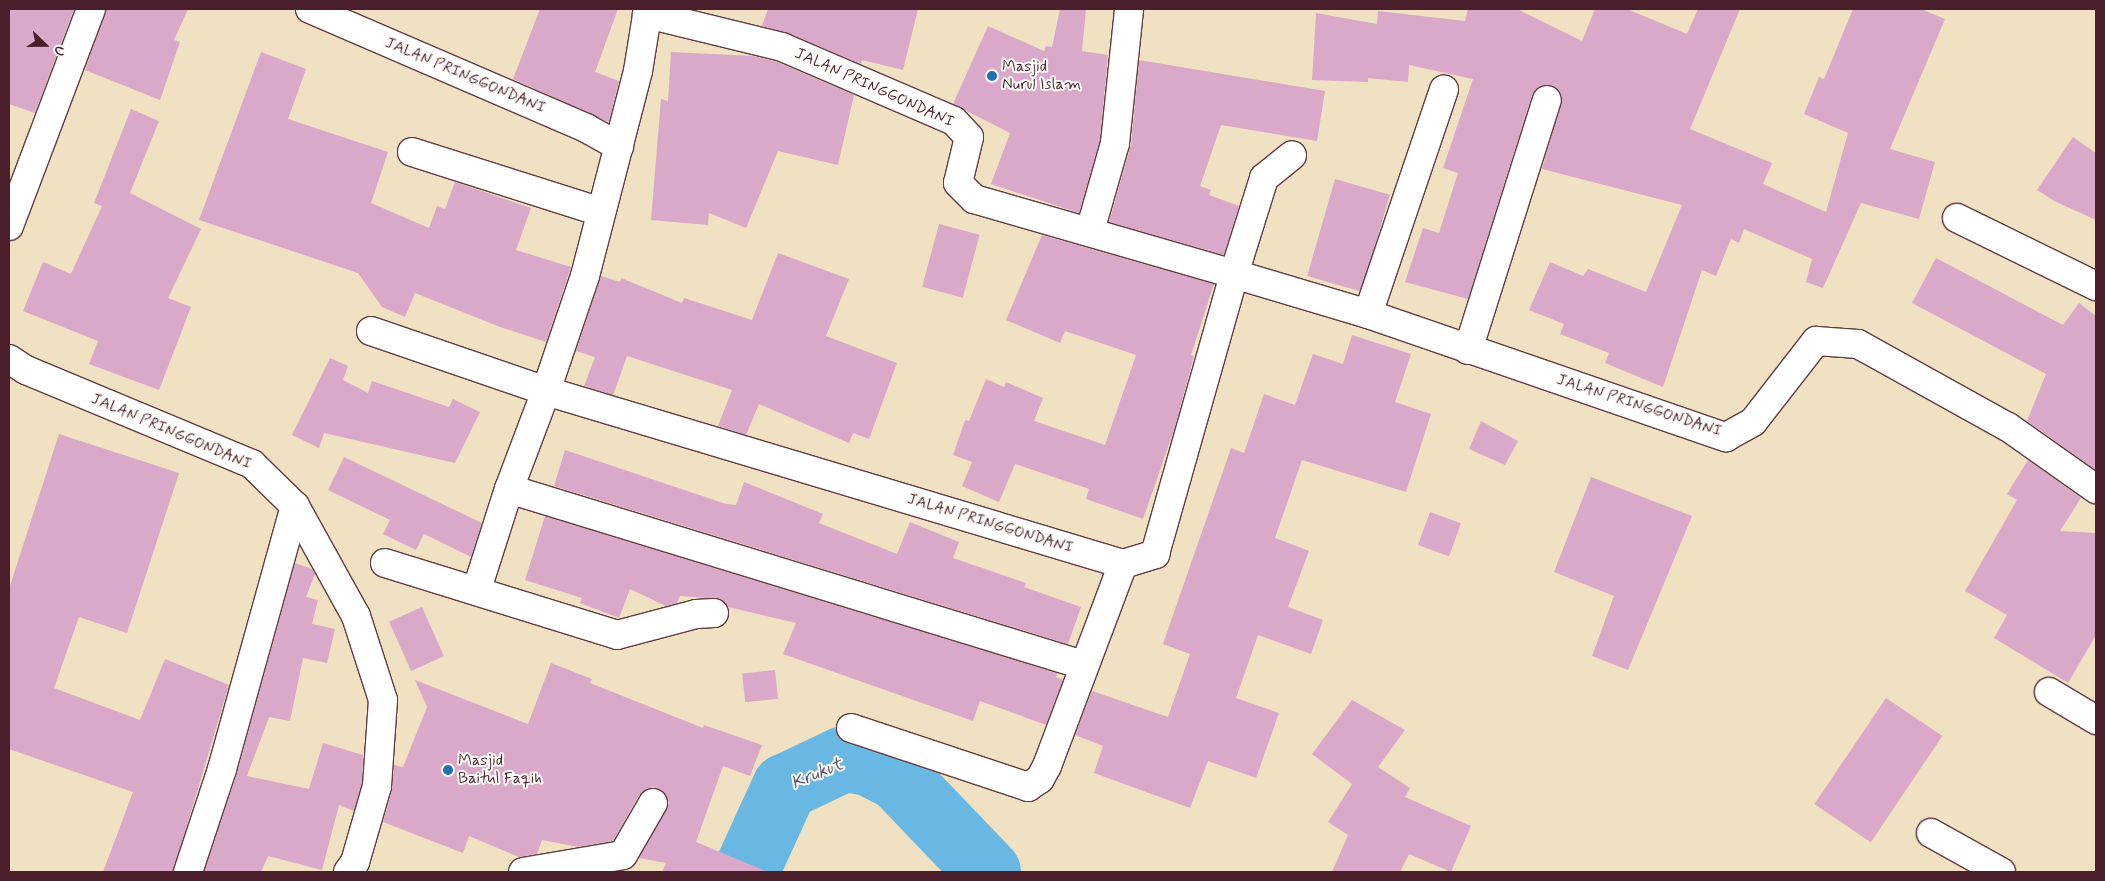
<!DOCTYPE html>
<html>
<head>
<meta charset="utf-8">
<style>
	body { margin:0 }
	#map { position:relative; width:2105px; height:881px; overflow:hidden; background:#f0e1c2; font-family:Mynerve,sans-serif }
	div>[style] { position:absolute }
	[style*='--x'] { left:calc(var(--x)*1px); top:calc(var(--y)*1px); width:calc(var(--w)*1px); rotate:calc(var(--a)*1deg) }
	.river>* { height:66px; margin:-33px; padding:0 33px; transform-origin:33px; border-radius:33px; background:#69b8e3 }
	.building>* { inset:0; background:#daa8c9; transform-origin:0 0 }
	.roads { filter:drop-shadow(1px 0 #633c42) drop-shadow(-1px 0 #633c42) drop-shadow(0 1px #633c42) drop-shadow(0 -1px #633c42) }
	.minor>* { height:28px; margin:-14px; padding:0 14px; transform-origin:14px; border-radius:14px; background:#fff }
	.dots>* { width:14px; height:14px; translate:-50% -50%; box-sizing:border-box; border:2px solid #fdfcf7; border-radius:50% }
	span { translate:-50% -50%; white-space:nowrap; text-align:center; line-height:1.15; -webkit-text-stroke:4px #fdfcf7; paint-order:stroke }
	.poi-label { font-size:16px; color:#4a1f2b }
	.left { translate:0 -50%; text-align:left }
	.street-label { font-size:16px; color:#4a1f2b }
	.water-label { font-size:18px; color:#55556b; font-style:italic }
	.frame { position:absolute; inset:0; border:10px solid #4a1f2b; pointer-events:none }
	.north { position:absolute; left:20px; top:20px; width:50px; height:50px; -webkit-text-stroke:4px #fdfcf7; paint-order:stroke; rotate:112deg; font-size:14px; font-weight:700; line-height:20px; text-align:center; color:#4a1f2b }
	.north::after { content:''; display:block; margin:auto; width:18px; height:22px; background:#4a1f2b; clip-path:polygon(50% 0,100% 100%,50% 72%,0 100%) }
</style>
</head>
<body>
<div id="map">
	<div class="river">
		<div style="--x:746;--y:872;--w:94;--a:-65.4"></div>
		<div style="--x:785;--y:787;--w:65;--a:-25.4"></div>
		<div style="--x:844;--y:759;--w:25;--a:9"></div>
		<div style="--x:869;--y:763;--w:33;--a:27"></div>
		<div style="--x:898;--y:778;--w:130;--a:46.2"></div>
	</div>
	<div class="building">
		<div style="clip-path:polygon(9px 9px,74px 9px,35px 113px,9px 104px)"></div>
		<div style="clip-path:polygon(106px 9px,188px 9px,174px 40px,180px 42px,160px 100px,85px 70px)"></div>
		<div style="clip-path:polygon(540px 9px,618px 9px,595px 72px,619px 81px,609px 122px,513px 79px)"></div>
		<div style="clip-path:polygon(768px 9px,918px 9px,903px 70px,862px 60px,861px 64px,788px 33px,762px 26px)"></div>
		<div style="clip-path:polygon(1060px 9px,1086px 9px,1082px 51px,1108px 55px,1100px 140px,1079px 213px,991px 184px,1010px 133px,953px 104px,988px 26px,1044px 51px,1046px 46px,1052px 47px)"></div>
		<div style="clip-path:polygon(1468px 9px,1517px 9px,1582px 41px,1595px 9px,1627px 9px,1687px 34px,1698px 9px,1740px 9px,1690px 129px,1772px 163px,1763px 184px,1826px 212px,1848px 133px,1804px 114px,1819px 77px,1824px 79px,1853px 9px,1921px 9px,1945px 19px,1890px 149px,1935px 162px,1919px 219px,1861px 203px,1823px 288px,1806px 282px,1812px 259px,1744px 229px,1739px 243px,1731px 239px,1716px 276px,1702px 270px,1663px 387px,1605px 363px,1609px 353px,1560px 334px,1564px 324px,1529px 310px,1550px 262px,1583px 276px,1588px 269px,1646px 292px,1682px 205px,1542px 169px,1562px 97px,1558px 89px,1544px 85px,1532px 95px,1468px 299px,1405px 282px,1423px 228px,1439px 233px,1458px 173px,1443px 168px,1473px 79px,1409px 65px,1408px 82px,1368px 78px,1368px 82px,1312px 80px,1316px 13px,1377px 24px,1378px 11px,1465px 21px)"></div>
		<div style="clip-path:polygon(261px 52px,306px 69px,288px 119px,388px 152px,371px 203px,429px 228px,437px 206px,445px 209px,455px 182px,531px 208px,516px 250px,571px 267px,546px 342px,500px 327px,415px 293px,405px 317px,382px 307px,358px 273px,199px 220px)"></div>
		<div style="clip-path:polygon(671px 52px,753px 56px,777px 62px,854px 95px,838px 165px,778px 151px,746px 228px,709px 213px,708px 225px,651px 220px,661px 99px,668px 101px)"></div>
		<div style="clip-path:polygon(1139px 60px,1325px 91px,1317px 141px,1221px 125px,1200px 186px,1211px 190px,1209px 195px,1239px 206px,1224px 255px,1109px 222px,1131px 145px)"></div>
		<div style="clip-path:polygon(131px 109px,159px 121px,130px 193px,201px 229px,168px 298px,191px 307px,159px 390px,89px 364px,98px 341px,23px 311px,43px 262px,71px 274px,102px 206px,94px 203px)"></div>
		<div style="clip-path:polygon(2073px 137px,2096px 153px,2096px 220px,2054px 201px,2037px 190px)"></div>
		<div style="left:1335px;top:179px;width:57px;height:101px;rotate:16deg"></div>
		<div style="left:939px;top:224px;width:42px;height:65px;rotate:15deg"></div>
		<div style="clip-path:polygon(1042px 235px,1214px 284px,1191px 355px,1194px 356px,1174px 430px,1143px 519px,1086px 499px,1089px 489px,1015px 464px,999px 502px,962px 486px,972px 462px,953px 455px,965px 420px,969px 421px,986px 379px,1004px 387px,1006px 382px,1043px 398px,1034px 421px,1105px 445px,1136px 355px,1065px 331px,1060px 343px,1006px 320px)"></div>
		<div style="clip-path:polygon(778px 253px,849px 279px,826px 336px,897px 363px,869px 439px,853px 433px,849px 443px,759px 404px,746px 435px,718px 426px,732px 390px,627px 356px,613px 395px,584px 386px,595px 357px,576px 351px,601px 276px,620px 282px,621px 278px,682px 303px,684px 298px,752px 320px)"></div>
		<div style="clip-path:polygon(1936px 258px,2063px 325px,2079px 303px,2096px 316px,2096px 470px,2027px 421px,2046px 374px,1912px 303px)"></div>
		<div style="clip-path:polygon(1352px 335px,1411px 354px,1395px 402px,1431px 414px,1406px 492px,1302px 460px,1275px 538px,1309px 551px,1288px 607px,1323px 620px,1311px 654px,1258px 635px,1236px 698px,1279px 713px,1256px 778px,1208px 761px,1190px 808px,1094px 773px,1103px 746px,1075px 735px,1092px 691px,1168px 717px,1190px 654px,1163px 644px,1231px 448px,1244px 453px,1264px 394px,1295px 405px,1313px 354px,1343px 364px)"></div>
		<div style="clip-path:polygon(330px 358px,348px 366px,343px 380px,368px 393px,372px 381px,449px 407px,453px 399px,480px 412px,455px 463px,324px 433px,319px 448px,292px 435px)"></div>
		<div style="clip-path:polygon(1481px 421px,1518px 441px,1505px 465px,1469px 449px)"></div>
		<div style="clip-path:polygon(59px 434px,179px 473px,127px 633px,79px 617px,54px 688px,140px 720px,165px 659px,229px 685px,173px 872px,103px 872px,133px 792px,9px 749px,9px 589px)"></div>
		<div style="clip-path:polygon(565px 450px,726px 504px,736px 505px,744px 482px,823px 514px,819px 523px,897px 554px,910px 522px,959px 542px,953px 558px,1026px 583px,1024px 587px,1081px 607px,1068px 644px,554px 486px)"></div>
		<div style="clip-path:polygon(344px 457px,482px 523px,471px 557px,424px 534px,416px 550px,383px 534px,390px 520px,328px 490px)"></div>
		<div style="clip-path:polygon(2028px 460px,2081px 498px,2060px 531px,2096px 533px,2096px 635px,2068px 683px,1994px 638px,2007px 615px,1965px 591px,2017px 500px,2007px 494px)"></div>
		<div style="clip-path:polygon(1591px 477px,1692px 516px,1628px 670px,1592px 656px,1614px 596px,1554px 572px)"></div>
		<div style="left:1430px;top:512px;width:33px;height:35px;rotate:20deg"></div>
		<div style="clip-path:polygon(545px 516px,1057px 673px,1056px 677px,1063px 680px,1046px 725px,980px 701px,973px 721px,783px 654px,796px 623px,728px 607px,721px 599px,680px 596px,677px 603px,666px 606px,630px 589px,619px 618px,580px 603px,582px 598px,525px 580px)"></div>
		<div style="clip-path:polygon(295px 563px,312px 569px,315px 574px,306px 597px,318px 600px,312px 624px,335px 629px,327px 663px,303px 658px,290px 721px,269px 717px,247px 776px,309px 789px,323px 743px,363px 755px,362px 783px,354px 811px,339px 805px,322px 870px,268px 856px,261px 872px,204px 872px,237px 773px)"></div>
		<div style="left:422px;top:607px;width:54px;height:36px;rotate:66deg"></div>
		<div style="clip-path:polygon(551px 663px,592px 679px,590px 683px,703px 728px,704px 725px,762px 745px,750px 776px,723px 766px,696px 842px,768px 872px,662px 872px,666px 863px,639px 858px,669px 803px,666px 795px,653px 787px,639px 795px,613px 841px,578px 847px,542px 840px,537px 854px,519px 857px,469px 836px,463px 853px,383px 822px,392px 790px,394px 765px,403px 767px,427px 707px,415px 680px,528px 724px)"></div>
		<div style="left:775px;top:670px;width:29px;height:33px;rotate:84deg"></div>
		<div style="left:1886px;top:698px;width:68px;height:128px;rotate:34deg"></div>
		<div style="clip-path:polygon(1352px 700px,1405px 730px,1378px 767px,1410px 788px,1405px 797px,1471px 826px,1451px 872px,1409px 854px,1400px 872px,1332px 872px,1348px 835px,1328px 822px,1352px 784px,1312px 754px)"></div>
	</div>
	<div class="roads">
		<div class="minor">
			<div style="--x:310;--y:9;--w:301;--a:23.3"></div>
			<div style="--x:586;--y:128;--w:38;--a:29"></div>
			<div style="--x:647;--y:14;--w:139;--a:13.7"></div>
			<div style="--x:782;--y:47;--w:187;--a:23.3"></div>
			<div style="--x:954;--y:121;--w:22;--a:47"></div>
			<div style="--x:969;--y:137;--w:47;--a:103.4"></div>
			<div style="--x:958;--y:183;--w:23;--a:45"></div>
			<div style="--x:974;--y:199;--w:271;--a:16.1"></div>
			<div style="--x:1234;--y:274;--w:101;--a:-72.6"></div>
			<div style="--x:1264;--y:178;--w:36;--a:-39"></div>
			<div style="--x:412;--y:152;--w:198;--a:17.6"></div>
			<div style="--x:1957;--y:218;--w:155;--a:26.1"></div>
			<div style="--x:9;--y:226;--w:232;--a:-69.3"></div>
			<div style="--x:1090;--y:231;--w:91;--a:-74.1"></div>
			<div style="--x:1115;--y:143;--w:135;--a:-84"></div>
			<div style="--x:1368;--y:314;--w:237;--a:-71.3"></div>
			<div style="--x:371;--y:331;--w:185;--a:18.9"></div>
			<div style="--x:546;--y:391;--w:121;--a:-71.3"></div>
			<div style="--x:585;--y:276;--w:212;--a:-75.5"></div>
			<div style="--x:638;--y:71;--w:63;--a:-80.8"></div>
			<div style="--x:1468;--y:350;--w:262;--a:-72.5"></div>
			<div style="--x:9;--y:359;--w:20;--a:33"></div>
			<div style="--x:26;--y:370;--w:245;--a:22.6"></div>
			<div style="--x:252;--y:464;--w:60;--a:44.3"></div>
			<div style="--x:295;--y:506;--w:126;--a:61"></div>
			<div style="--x:356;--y:616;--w:88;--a:72.2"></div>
			<div style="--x:383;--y:700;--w:86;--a:94"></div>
			<div style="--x:377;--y:786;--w:79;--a:106.1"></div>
			<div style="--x:355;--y:862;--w:12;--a:125"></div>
			<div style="--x:509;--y:489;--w:600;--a:17.05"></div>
			<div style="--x:385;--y:563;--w:243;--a:17.2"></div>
			<div style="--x:617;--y:635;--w:82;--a:-14.9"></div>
			<div style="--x:696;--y:614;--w:18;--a:-3"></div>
			<div style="--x:477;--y:589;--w:105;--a:-72.3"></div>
			<div style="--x:509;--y:489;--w:105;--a:-69.3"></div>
			<div style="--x:546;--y:391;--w:602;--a:16.69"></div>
			<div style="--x:1123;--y:564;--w:34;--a:-17"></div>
			<div style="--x:1155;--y:554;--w:291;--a:-74.2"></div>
			<div style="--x:1234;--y:274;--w:140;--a:16.6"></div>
			<div style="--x:1368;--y:314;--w:379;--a:19"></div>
			<div style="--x:1726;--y:437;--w:31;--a:-29"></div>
			<div style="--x:1753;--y:422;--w:103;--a:-52.1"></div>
			<div style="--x:1816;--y:341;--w:42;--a:4.1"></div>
			<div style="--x:1858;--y:344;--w:171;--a:29"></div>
			<div style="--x:2008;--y:427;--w:108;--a:35.2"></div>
			<div style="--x:2049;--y:692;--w:55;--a:30.8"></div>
			<div style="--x:851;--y:728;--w:187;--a:18.4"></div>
			<div style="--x:1028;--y:787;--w:14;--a:-34"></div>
			<div style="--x:1040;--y:779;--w:15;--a:-62"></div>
			<div style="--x:1047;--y:766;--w:216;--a:-69.4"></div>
			<div style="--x:1931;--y:833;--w:80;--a:29.1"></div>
			<div style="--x:188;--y:872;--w:108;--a:-71.7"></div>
			<div style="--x:222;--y:769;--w:273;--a:-74.5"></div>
			<div style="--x:523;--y:872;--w:101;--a:-9.6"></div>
			<div style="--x:623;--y:855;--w:60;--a:-60"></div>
		</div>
	</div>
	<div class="dots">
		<div style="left:992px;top:76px;background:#1f6fb2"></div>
		<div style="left:448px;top:770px;background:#1f6fb2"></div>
	</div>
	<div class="poi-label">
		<span class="left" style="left:1002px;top:76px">Masjid<br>Nurul Islam</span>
		<span class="left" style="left:458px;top:770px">Masjid<br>Baitul Faqih</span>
	</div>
	<div class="street-label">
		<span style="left:465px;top:76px;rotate:23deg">JALAN PRINGGONDANI</span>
		<span style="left:874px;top:88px;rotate:24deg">JALAN PRINGGONDANI</span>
		<span style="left:1639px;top:406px;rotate:18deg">JALAN PRINGGONDANI</span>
		<span style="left:171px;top:432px;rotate:23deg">JALAN PRINGGONDANI</span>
		<span style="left:990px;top:524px;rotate:17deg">JALAN PRINGGONDANI</span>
	</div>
	<div class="water-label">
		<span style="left:817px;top:774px;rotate:-23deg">Krukut</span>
	</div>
	<div class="frame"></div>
	<div class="north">U</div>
</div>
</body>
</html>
